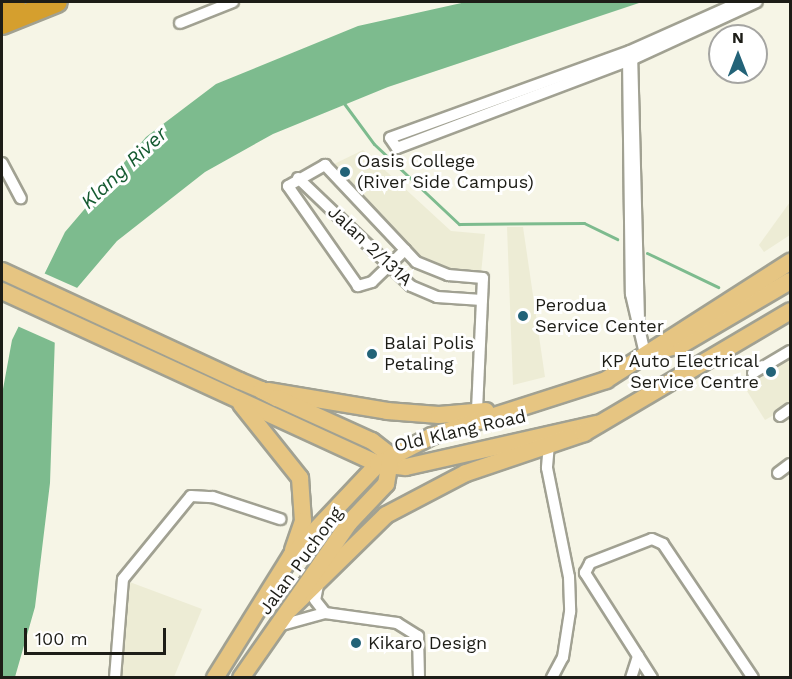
<!DOCTYPE html>
<html>
<head>
<meta charset="utf-8">
<style>
	body { margin:0 }
	#map { position:relative; width:792px; height:679px; overflow:hidden; background:#f6f5e6; font-family:"Work Sans",sans-serif }
	div>[style] { position:absolute }
	[style*='--x'] { left:calc(var(--x)*1px); top:calc(var(--y)*1px); width:calc(var(--w)*1px); rotate:calc(var(--a)*1deg) }
	.built>* { inset:0; background:#edecd5 }
	.water>* { inset:0; background:#7dbb8e }
	.pier>* { inset:0; background:#f6f5e6; transform-origin:0 0 }
	.stream>* { height:3px; margin:-1.5px; padding:0 1.5px; transform-origin:1.5px; border-radius:1.5px; background:#7dbb8e }
	.roads { filter:drop-shadow(2px 0 #a1a192) drop-shadow(-2px 0 #a1a192) drop-shadow(0 2px #a1a192) drop-shadow(0 -2px #a1a192) }
	.minor>* { height:10px; margin:-5px; padding:0 5px; transform-origin:5px; border-radius:5px; background:#fff }
	.primary>* { height:16px; margin:-8px; padding:0 8px; transform-origin:8px; border-radius:8px; background:#e6c582 }
	.motorway>* { height:20px; margin:-10px; padding:0 10px; transform-origin:10px; border-radius:10px; background:#d59f2e }
	.dots>* { width:16px; height:16px; translate:-50% -50%; box-sizing:border-box; border:3px solid #fff; border-radius:50% }
	span { translate:-50% -50%; white-space:nowrap; text-align:center; line-height:1.15; -webkit-text-stroke:6px #fff; paint-order:stroke }
	.poi-label { font-size:18px; color:#1d1d17 }
	.left { translate:0 -50%; text-align:left }
	.right { translate:-100% -50%; text-align:right }
	.street-label { font-size:18px; color:#1d1d17 }
	.water-label { font-size:20px; color:#155b31; font-style:italic }
	.frame { position:absolute; inset:0; border:3px solid #1d1d17; pointer-events:none }
	.north { position:absolute; left:708px; top:24px; width:60px; height:60px; box-sizing:border-box; background:#fff; border:2px solid #a5a5a2; border-radius:50%; rotate:0deg; font-size:16px; font-weight:700; line-height:24px; text-align:center; color:#1d1d17 }
	.north::after { content:''; display:block; margin:auto; width:21px; height:27px; background:#236378; clip-path:polygon(50% 0,100% 100%,50% 72%,0 100%) }
	.scale { position:absolute; left:24px; top:628px; width:142px; height:27px; box-sizing:border-box; border:3px solid #1d1d17; border-top:0; padding-left:8px; font-size:18px; line-height:21px; white-space:nowrap; color:#1d1d17; -webkit-text-stroke:4px #fff; paint-order:stroke }
</style>
</head>
<body>
<div id="map">
	<div class="built">
		<div style="clip-path:polygon(363px 150px,451px 231px,485px 234px,481px 274px,449px 272px,418px 259px,330px 166px)"></div>
		<div style="clip-path:polygon(790px 202px,790px 235px,764px 252px,759px 245px)"></div>
		<div style="clip-path:polygon(507px 227px,523px 227px,545px 377px,513px 385px)"></div>
		<div style="clip-path:polygon(790px 353px,790px 406px,765px 420px,742px 383px)"></div>
		<div style="clip-path:polygon(127px 581px,202px 609px,174px 677px,119px 678px)"></div>
	</div>
	<div class="water">
		<div style="clip-path:polygon(466px 2px,642px 2px,388px 87px,273px 134px,205px 172px,117px 241px,77px 288px,55px 336px,50px 483px,35px 607px,15px 677px,2px 678px,3px 389px,12px 340px,65px 232px,146px 137px,216px 84px,358px 26px)"></div>
	</div>
	<div class="pier">
		<div style="left:39px;top:271px;width:45px;height:59px;rotate:24deg"></div>
	</div>
	<div class="stream">
		<div style="--x:343;--y:102;--w:52;--a:53.6"></div>
		<div style="--x:374;--y:144;--w:117;--a:43.3"></div>
		<div style="--x:459;--y:224;--w:125;--a:-0.5"></div>
		<div style="--x:584;--y:223;--w:37;--a:26"></div>
		<div style="--x:647;--y:253;--w:79;--a:25.6"></div>
	</div>
	<div class="roads">
		<div class="minor">
			<div style="--x:740;--y:2;--w:120;--a:156"></div>
			<div style="--x:630;--y:51;--w:255;--a:160.1"></div>
			<div style="--x:390;--y:138;--w:12;--a:55"></div>
			<div style="--x:397;--y:148;--w:254;--a:-20.7"></div>
			<div style="--x:635;--y:58;--w:134;--a:-24.7"></div>
			<div style="--x:180;--y:23;--w:57;--a:-21.6"></div>
			<div style="--x:632;--y:53;--w:265;--a:88.5"></div>
			<div style="--x:628;--y:57;--w:237;--a:89.3"></div>
			<div style="--x:631;--y:294;--w:66;--a:76.8"></div>
			<div style="--x:2;--y:163;--w:40;--a:62"></div>
			<div style="--x:298;--y:178;--w:156;--a:43.7"></div>
			<div style="--x:411;--y:286;--w:28;--a:23"></div>
			<div style="--x:437;--y:297;--w:45;--a:3.8"></div>
			<div style="--x:405;--y:250;--w:46;--a:135.9"></div>
			<div style="--x:372;--y:282;--w:15;--a:164"></div>
			<div style="--x:358;--y:286;--w:122;--a:-125"></div>
			<div style="--x:288;--y:186;--w:43;--a:-29.6"></div>
			<div style="--x:325;--y:165;--w:117;--a:46.7"></div>
			<div style="--x:405;--y:250;--w:16;--a:47"></div>
			<div style="--x:416;--y:262;--w:35;--a:22"></div>
			<div style="--x:448;--y:275;--w:35;--a:5"></div>
			<div style="--x:483;--y:278;--w:134;--a:92.6"></div>
			<div style="--x:753;--y:373;--w:43;--a:-30.7"></div>
			<div style="--x:780;--y:416;--w:12;--a:-35"></div>
			<div style="--x:549;--y:444;--w:24;--a:95"></div>
			<div style="--x:547;--y:468;--w:111;--a:78.6"></div>
			<div style="--x:569;--y:577;--w:35;--a:88"></div>
			<div style="--x:570;--y:612;--w:46;--a:98.8"></div>
			<div style="--x:563;--y:657;--w:24;--a:118"></div>
			<div style="--x:778;--y:473;--w:15;--a:-37"></div>
			<div style="--x:318;--y:585;--w:15;--a:101"></div>
			<div style="--x:315;--y:600;--w:16;--a:52"></div>
			<div style="--x:278;--y:626;--w:49;--a:-15.5"></div>
			<div style="--x:325;--y:613;--w:73;--a:7.9"></div>
			<div style="--x:397;--y:623;--w:25;--a:32"></div>
			<div style="--x:418;--y:636;--w:42;--a:88.6"></div>
			<div style="--x:115;--y:678;--w:99;--a:-85.4"></div>
			<div style="--x:123;--y:579;--w:107;--a:-50.7"></div>
			<div style="--x:191;--y:496;--w:22;--a:3"></div>
			<div style="--x:213;--y:497;--w:71;--a:18.2"></div>
			<div style="--x:631;--y:678;--w:23;--a:-72"></div>
			<div style="--x:652;--y:678;--w:125;--a:-122.5"></div>
			<div style="--x:585;--y:573;--w:11;--a:-63"></div>
			<div style="--x:590;--y:563;--w:66;--a:-21.2"></div>
			<div style="--x:652;--y:539;--w:12;--a:24"></div>
			<div style="--x:663;--y:544;--w:161;--a:56.1"></div>
		</div>
		<div class="primary">
			<div style="--x:2;--y:271;--w:262;--a:24.8"></div>
			<div style="--x:240;--y:381;--w:23;--a:23"></div>
			<div style="--x:261;--y:390;--w:18;--a:27"></div>
			<div style="--x:277;--y:398;--w:4;--a:-146"></div>
			<div style="--x:274;--y:396;--w:14;--a:-155"></div>
			<div style="--x:2;--y:291;--w:414;--a:24.7"></div>
			<div style="--x:378;--y:464;--w:28;--a:6"></div>
			<div style="--x:406;--y:467;--w:196;--a:-12.7"></div>
			<div style="--x:660;--y:350;--w:22;--a:-13"></div>
			<div style="--x:681;--y:345;--w:126;--a:-30.4"></div>
			<div style="--x:268;--y:391;--w:121;--a:9.5"></div>
			<div style="--x:387;--y:411;--w:52;--a:4.4"></div>
			<div style="--x:439;--y:415;--w:47;--a:-4.9"></div>
			<div style="--x:277;--y:398;--w:104;--a:24.4"></div>
			<div style="--x:372;--y:441;--w:24;--a:38"></div>
			<div style="--x:241;--y:404;--w:95;--a:51.4"></div>
			<div style="--x:300;--y:478;--w:43;--a:86"></div>
			<div style="--x:303;--y:521;--w:31;--a:109"></div>
			<div style="--x:290;--y:609;--w:134;--a:-44.4"></div>
			<div style="--x:386;--y:515;--w:90;--a:-27.7"></div>
			<div style="--x:466;--y:473;--w:125;--a:-18.7"></div>
			<div style="--x:584;--y:433;--w:239;--a:-30.6"></div>
			<div style="--x:215;--y:678;--w:144;--a:-58.1"></div>
			<div style="--x:291;--y:556;--w:127;--a:-46.6"></div>
			<div style="--x:378;--y:464;--w:61;--a:-27.4"></div>
			<div style="--x:432;--y:436;--w:183;--a:-17.8"></div>
			<div style="--x:606;--y:380;--w:219;--a:-32.7"></div>
			<div style="--x:241;--y:678;--w:189;--a:-55.1"></div>
			<div style="--x:349;--y:523;--w:54;--a:-46.5"></div>
			<div style="--x:386;--y:484;--w:27;--a:-80"></div>
		</div>
		<div class="motorway">
			<div style="--x:2;--y:7;--w:14;--a:-21"></div>
			<div style="--x:2;--y:24;--w:59;--a:-21.8"></div>
		</div>
	</div>
	<div class="dots">
		<div style="left:345px;top:172px;background:#236378"></div>
		<div style="left:523px;top:316px;background:#236378"></div>
		<div style="left:372px;top:354px;background:#236378"></div>
		<div style="left:771px;top:372px;background:#236378"></div>
		<div style="left:356px;top:643px;background:#236378"></div>
	</div>
	<div class="poi-label">
		<span class="left" style="left:357px;top:172px">Oasis College<br>(River Side Campus)</span>
		<span class="left" style="left:535px;top:316px">Perodua<br>Service Center</span>
		<span class="left" style="left:384px;top:354px">Balai Polis<br>Petaling</span>
		<span class="right" style="left:759px;top:372px">KP Auto Electrical<br>Service Centre</span>
		<span class="left" style="left:368px;top:643px">Kikaro Design</span>
	</div>
	<div class="street-label">
		<span style="left:370px;top:246px;rotate:43deg">Jalan 2/131A</span>
		<span style="left:460px;top:431px;rotate:-13deg">Old Klang Road</span>
		<span style="left:301px;top:561px;rotate:-54deg">Jalan Puchong</span>
	</div>
	<div class="water-label">
		<span style="left:124px;top:168px;rotate:-43deg">Klang River</span>
	</div>
	<div class="frame"></div>
	<div class="north">N</div>
	<div class="scale">100 m</div>
</div>
</body>
</html>
